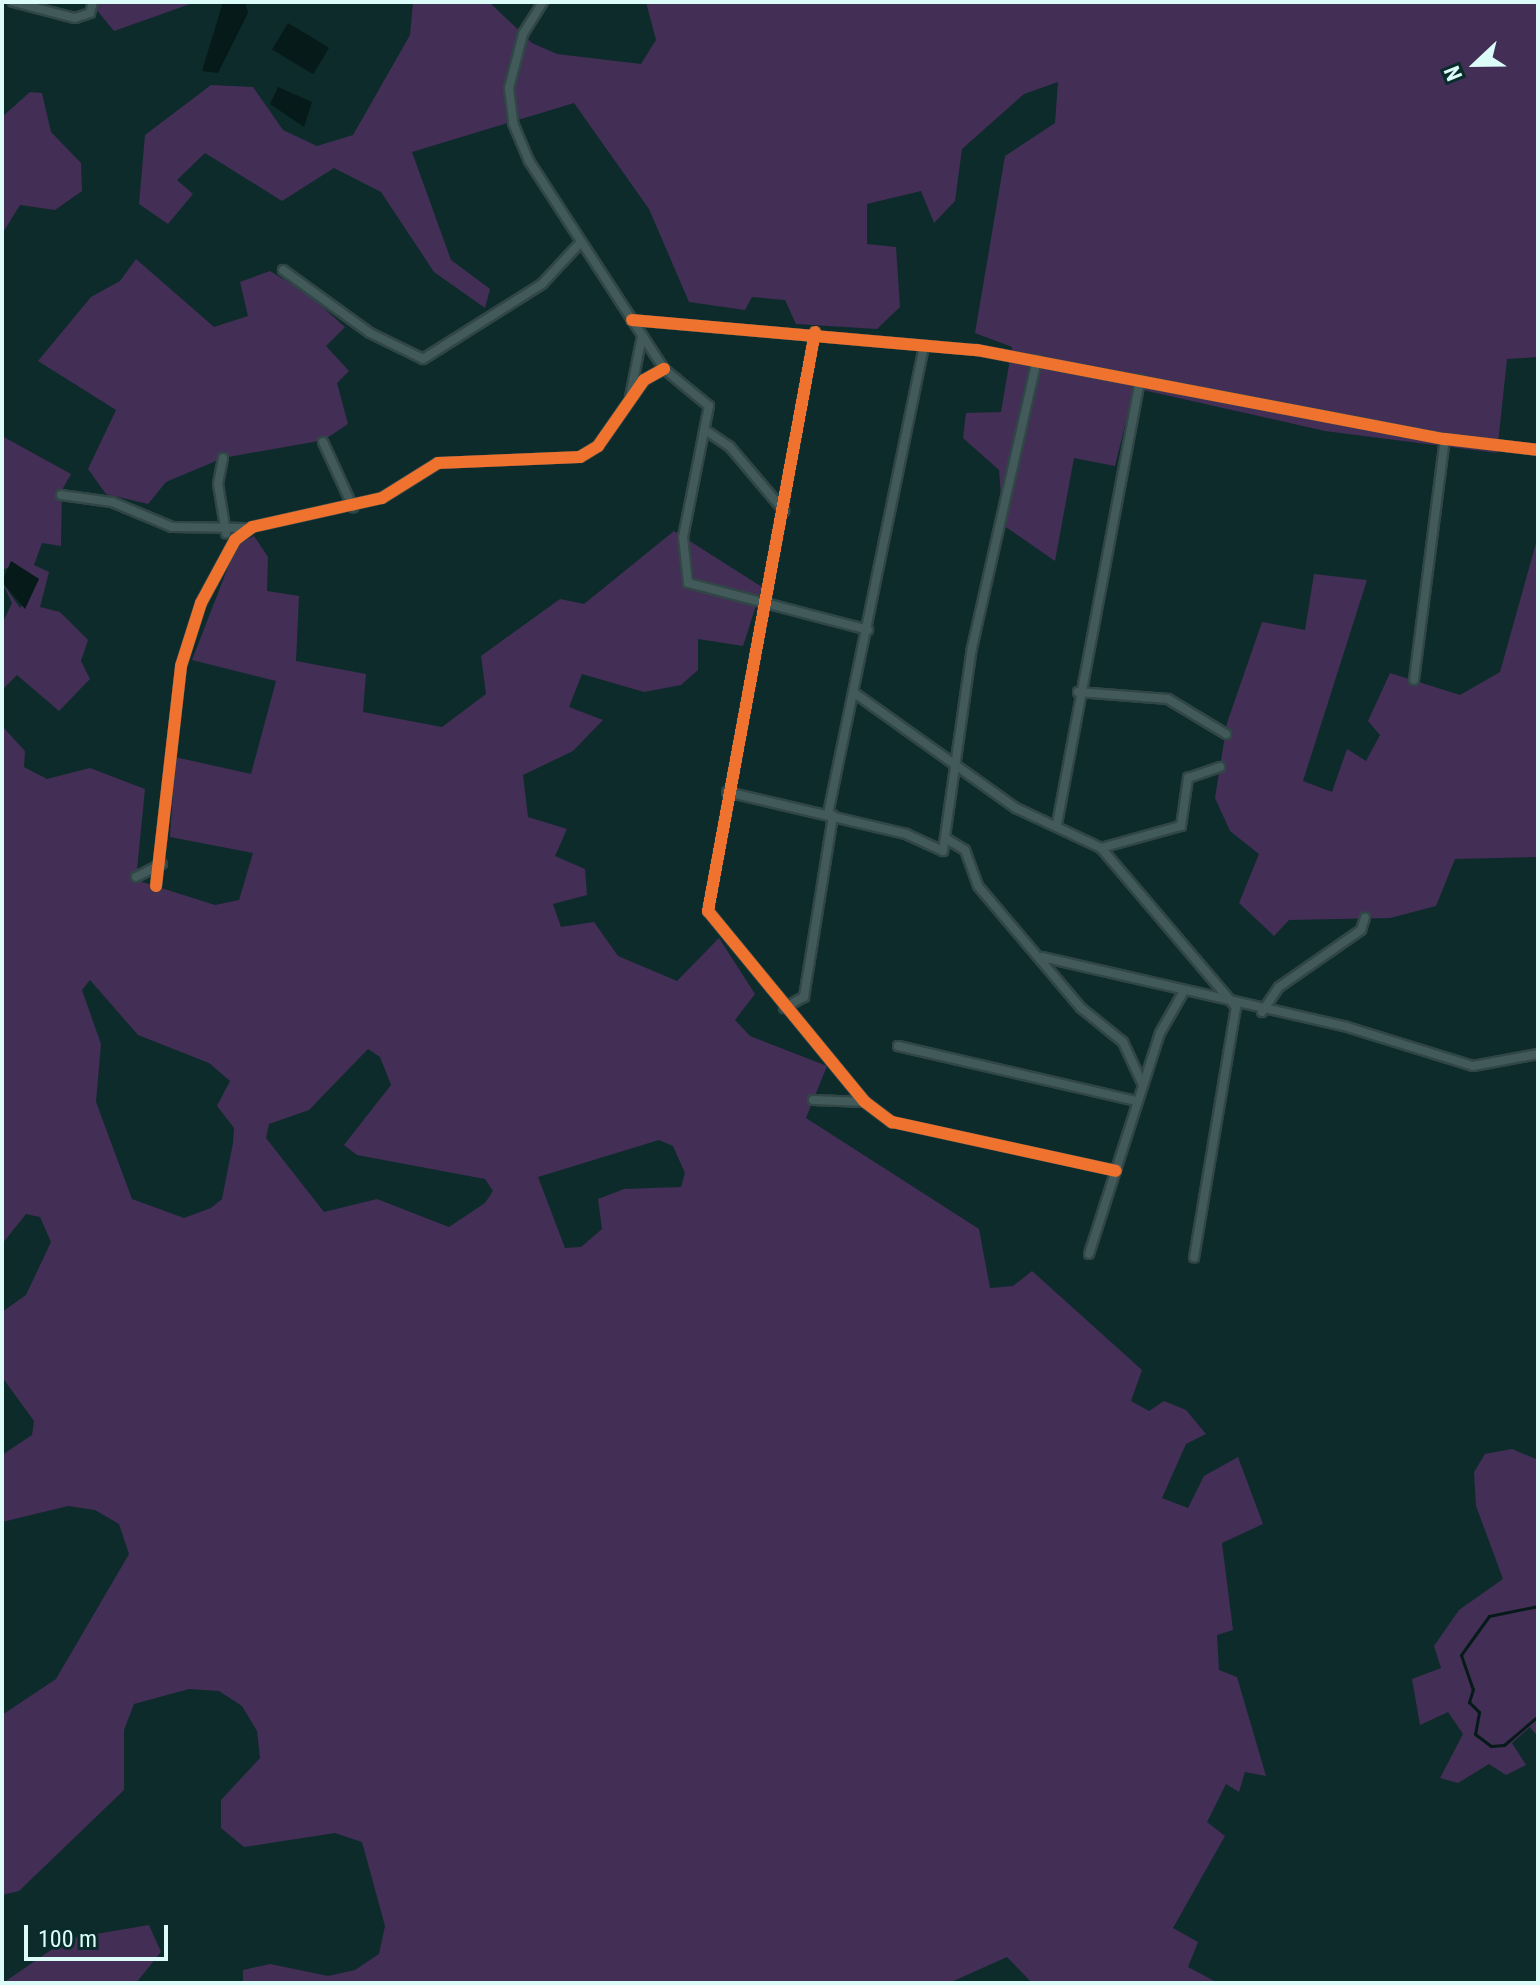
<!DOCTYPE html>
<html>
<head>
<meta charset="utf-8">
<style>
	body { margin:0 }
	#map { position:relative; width:1540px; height:1985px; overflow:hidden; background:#0e2b2b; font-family:"Roboto Condensed",sans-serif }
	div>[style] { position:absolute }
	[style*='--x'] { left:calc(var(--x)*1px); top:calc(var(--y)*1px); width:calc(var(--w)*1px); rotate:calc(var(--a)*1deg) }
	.green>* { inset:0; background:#432e55 }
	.water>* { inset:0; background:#061a19; transform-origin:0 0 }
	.stream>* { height:3px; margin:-1.5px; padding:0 1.5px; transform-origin:1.5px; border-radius:1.5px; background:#061a19 }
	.roads { filter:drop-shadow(2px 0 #314646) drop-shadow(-2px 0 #314646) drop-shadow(0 2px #314646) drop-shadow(0 -2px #314646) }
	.minor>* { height:8px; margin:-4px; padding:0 4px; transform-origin:4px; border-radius:4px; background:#425a59 }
	.cycleway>* { height:12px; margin:-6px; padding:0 6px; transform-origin:6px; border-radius:6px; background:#ef722f }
	span { translate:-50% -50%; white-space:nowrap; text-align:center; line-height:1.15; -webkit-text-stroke:6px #092c2b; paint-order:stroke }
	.frame { position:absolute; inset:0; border:4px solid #dcfcfa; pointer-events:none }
	.north { position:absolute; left:1436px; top:24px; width:80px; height:80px; -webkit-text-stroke:6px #092c2b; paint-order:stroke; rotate:248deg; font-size:22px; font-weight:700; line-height:32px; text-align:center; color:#dcfcfa }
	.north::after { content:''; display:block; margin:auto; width:28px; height:36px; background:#dcfcfa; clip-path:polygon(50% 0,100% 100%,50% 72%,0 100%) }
	.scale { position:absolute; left:24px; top:1925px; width:144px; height:36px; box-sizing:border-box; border:4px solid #dcfcfa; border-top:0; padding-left:10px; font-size:24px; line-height:28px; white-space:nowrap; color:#dcfcfa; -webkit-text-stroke:6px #092c2b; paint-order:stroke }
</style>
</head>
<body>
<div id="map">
	<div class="green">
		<div style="clip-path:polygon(90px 2px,192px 2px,193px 3px,114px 31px)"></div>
		<div style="clip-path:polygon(413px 2px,489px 2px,532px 43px,557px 54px,641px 64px,656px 40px,646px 2px,1538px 2px,1538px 357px,1507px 359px,1497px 453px,1325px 431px,1134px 388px,1115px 466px,1074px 458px,1055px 561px,1003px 525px,999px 470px,963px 438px,966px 413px,1001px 412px,1012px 347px,975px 333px,1005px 156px,1055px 123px,1058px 82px,1024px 94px,962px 149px,955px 201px,934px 223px,921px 191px,867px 204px,867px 244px,896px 247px,900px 307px,877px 329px,796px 324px,785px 300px,752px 297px,745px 310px,689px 302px,649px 209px,574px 103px,412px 152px,451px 260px,490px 289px,485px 308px,434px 272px,381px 192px,334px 168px,282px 201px,205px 153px,177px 180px,193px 194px,168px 224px,139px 204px,145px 135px,211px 85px,253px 87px,283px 130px,317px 146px,353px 135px,410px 35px)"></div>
		<div style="clip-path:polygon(30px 92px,42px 93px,51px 132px,81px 163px,82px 191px,55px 210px,20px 205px,2px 234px,2px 117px)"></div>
		<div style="clip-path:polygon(136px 259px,214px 327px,248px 316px,240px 282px,270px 271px,309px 295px,345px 327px,326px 346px,349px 371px,337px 383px,348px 424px,324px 440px,223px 458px,166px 482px,148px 504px,106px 494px,88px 469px,116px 410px,38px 361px,91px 297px,120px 281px)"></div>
		<div style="clip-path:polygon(2px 436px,71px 474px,62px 490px,61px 546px,42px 543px,34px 565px,49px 572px,40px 607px,60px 612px,88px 640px,81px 661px,90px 679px,59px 711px,17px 675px,2px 690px,2px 624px,12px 603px,2px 582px,20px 608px,39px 579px,16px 565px,2px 570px)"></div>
		<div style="clip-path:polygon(evenodd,674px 531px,762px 587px,743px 646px,698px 639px,698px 670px,681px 685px,644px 692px,582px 674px,569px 707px,603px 720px,573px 751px,523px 775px,528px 817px,567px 829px,555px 856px,585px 869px,587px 895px,553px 904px,561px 927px,594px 922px,618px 956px,677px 981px,719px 938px,755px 994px,735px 1020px,750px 1036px,827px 1066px,806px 1118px,979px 1229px,990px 1288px,1013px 1286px,1032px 1271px,1142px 1370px,1131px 1401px,1149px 1411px,1164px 1401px,1186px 1410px,1206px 1434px,1186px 1444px,1162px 1498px,1188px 1508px,1204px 1476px,1238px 1457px,1263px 1524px,1222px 1543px,1233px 1630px,1217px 1635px,1219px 1670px,1237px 1677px,1266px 1776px,1245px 1772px,1239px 1792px,1226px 1784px,1207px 1822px,1225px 1836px,1173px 1928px,1198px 1942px,1188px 1967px,1218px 1983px,1032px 1983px,1007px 1957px,949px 1983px,243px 1983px,243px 1970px,270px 1964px,328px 1976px,355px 1970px,379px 1954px,385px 1926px,362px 1842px,335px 1833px,244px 1847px,221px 1828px,221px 1800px,260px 1758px,257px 1731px,242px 1706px,219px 1691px,189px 1689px,134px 1704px,124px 1730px,124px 1790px,19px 1891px,2px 1895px,2px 1715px,56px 1679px,129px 1554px,119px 1524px,95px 1510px,68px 1506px,2px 1522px,2px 1455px,32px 1435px,34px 1421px,2px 1377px,2px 1312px,26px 1295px,51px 1242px,40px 1217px,26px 1214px,2px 1244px,2px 726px,25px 751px,24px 767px,47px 779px,90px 768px,145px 789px,136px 880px,215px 905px,239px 900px,253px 853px,170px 837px,175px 757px,251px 774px,276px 681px,192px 660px,237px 544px,254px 536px,268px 557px,267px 591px,299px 596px,296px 661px,366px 674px,363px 712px,442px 727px,486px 694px,481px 656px,560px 599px,584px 604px,674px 531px,90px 980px,138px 1035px,209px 1063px,230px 1081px,217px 1106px,234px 1128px,233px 1143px,222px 1199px,211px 1208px,184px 1218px,132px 1199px,96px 1102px,101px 1044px,82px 990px,90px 980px,674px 531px,368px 1049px,380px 1057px,391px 1085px,344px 1145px,357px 1155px,485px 1179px,493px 1191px,485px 1203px,449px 1227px,377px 1199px,324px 1212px,266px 1138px,269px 1124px,309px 1110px,368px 1049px,674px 531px,659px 1140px,673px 1146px,685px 1173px,681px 1187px,624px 1189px,598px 1199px,602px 1229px,581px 1247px,565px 1248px,538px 1177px,659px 1140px)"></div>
		<div style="clip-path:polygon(1538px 536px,1538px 857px,1455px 859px,1436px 906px,1390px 918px,1289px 920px,1274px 936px,1239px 903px,1259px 854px,1230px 831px,1215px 798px,1227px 723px,1262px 622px,1305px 630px,1314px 574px,1367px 580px,1303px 781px,1332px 792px,1347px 749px,1366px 761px,1380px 735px,1368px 721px,1390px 673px,1460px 695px,1500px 672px)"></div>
		<div style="clip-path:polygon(1512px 1449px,1538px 1460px,1538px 1737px,1530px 1727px,1512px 1743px,1526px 1765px,1506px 1775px,1489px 1764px,1458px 1783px,1440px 1778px,1463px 1734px,1448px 1712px,1420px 1725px,1412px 1679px,1441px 1668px,1434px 1646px,1459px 1610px,1503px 1579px,1476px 1506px,1474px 1472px,1485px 1454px)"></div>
		<div style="clip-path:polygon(149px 1925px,161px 1952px,136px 1983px,3px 1983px,67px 1939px)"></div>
	</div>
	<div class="water">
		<div style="clip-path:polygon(223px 2px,245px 2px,248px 13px,218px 73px,202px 71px)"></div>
		<div style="left:288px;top:23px;width:48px;height:31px;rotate:31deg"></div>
		<div style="clip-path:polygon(278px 87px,312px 102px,304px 127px,270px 104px)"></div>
		<div style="clip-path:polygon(11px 561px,39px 579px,25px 609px,2px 582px)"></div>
	</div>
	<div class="stream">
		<div style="--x:1538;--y:1606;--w:50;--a:168.5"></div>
		<div style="--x:1489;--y:1616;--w:48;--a:125.7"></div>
		<div style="--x:1461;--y:1655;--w:36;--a:71"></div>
		<div style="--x:1473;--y:1689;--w:14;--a:107"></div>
		<div style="--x:1469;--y:1702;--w:14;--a:45"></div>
		<div style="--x:1479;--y:1712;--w:22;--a:100"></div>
		<div style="--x:1475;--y:1734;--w:20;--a:37"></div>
		<div style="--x:1491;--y:1746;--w:13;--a:-4"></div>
		<div style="--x:1504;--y:1745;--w:45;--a:-40.5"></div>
	</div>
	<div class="roads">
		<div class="minor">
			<div style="--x:13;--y:2;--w:64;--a:14.5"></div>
			<div style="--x:75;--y:18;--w:16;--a:-18"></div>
			<div style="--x:90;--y:13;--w:11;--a:-75"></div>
			<div style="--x:543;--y:2;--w:38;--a:122"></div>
			<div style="--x:523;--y:34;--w:56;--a:104.5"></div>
			<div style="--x:509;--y:88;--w:35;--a:83"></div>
			<div style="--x:513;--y:123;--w:41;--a:67.2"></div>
			<div style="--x:529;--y:161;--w:248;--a:57"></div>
			<div style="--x:664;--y:369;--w:58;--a:39.4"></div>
			<div style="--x:709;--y:406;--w:134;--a:101.2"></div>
			<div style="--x:683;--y:537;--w:46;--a:83.8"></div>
			<div style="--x:688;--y:583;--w:186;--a:14.6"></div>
			<div style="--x:283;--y:270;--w:107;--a:35.9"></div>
			<div style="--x:370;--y:333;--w:59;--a:26.1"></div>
			<div style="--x:423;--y:359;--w:141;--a:-32.2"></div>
			<div style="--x:542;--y:284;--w:57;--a:-47.1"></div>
			<div style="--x:632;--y:320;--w:346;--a:5"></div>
			<div style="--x:977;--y:350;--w:476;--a:10.8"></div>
			<div style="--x:1445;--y:439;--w:94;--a:6.7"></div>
			<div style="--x:815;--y:332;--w:589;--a:100.47"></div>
			<div style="--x:708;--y:911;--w:247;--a:50.6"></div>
			<div style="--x:865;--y:1102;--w:34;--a:37"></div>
			<div style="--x:892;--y:1122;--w:229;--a:12.3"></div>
			<div style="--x:630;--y:397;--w:62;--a:-78.9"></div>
			<div style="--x:705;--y:430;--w:30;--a:34"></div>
			<div style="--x:730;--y:447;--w:84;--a:49.8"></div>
			<div style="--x:323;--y:442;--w:72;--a:65.2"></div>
			<div style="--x:223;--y:458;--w:26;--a:101"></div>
			<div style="--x:218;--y:484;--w:50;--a:80.7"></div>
			<div style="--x:61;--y:495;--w:51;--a:7.8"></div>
			<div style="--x:112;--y:502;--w:65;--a:22.6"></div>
			<div style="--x:172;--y:527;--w:74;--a:0.8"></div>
			<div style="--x:1414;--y:680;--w:243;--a:-82.7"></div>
			<div style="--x:1078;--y:692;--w:90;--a:4.4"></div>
			<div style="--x:1168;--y:699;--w:68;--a:31.1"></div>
			<div style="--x:856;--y:694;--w:196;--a:35.5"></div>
			<div style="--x:1016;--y:808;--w:94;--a:25.2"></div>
			<div style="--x:1101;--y:848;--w:209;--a:49.7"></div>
			<div style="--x:1236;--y:1007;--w:254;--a:99.5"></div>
			<div style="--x:727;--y:792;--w:184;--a:13.2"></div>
			<div style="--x:906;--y:834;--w:41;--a:24.7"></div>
			<div style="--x:943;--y:851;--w:205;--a:-81.9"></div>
			<div style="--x:972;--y:648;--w:295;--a:-77.3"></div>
			<div style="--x:828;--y:814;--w:478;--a:-78.4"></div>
			<div style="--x:1057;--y:824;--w:452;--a:-79.4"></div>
			<div style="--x:945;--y:838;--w:23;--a:31"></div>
			<div style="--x:965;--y:850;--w:38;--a:70"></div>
			<div style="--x:978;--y:886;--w:160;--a:49.8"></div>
			<div style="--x:1081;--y:1008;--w:54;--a:39"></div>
			<div style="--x:1123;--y:1042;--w:47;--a:65.1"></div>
			<div style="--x:1101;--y:848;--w:83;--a:-15.4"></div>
			<div style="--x:1181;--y:826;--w:49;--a:-81.7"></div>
			<div style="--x:1188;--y:778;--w:34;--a:-19"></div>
			<div style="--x:136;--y:877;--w:29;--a:-27"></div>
			<div style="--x:156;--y:886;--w:221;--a:-83.5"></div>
			<div style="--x:181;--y:666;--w:66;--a:-72.4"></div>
			<div style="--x:201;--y:603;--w:72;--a:-61.6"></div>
			<div style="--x:235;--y:540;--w:21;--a:-37"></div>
			<div style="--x:252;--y:527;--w:133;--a:-12.6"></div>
			<div style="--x:382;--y:498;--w:66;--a:-32"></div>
			<div style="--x:438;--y:463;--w:142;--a:-2.4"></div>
			<div style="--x:580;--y:457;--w:21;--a:-31"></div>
			<div style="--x:598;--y:446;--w:80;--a:-55.1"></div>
			<div style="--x:644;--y:380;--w:23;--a:-29"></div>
			<div style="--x:1042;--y:957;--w:313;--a:12.9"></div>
			<div style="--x:1347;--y:1027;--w:132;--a:17.2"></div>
			<div style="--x:1473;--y:1066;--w:66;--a:-10.5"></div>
			<div style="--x:784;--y:1008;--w:23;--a:-29"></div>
			<div style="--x:804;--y:997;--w:184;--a:-80.9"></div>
			<div style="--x:1262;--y:1012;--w:30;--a:-56"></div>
			<div style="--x:1279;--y:987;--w:100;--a:-34.8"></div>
			<div style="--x:1361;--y:930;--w:13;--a:-72"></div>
			<div style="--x:898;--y:1046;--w:245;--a:13"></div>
			<div style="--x:813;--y:1100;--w:52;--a:2.2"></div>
			<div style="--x:1089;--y:1254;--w:232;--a:-72.2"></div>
			<div style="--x:1160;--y:1033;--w:48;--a:-60.3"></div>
		</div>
	</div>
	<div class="cycleway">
		<div style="--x:632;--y:320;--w:346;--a:5"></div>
		<div style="--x:977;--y:350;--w:476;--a:10.8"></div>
		<div style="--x:1445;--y:439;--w:94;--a:6.7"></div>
		<div style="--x:815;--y:332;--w:589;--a:100.47"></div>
		<div style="--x:708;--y:911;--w:247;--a:50.6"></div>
		<div style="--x:865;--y:1102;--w:34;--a:37"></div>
		<div style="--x:892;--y:1122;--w:229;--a:12.3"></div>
		<div style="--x:156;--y:886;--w:221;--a:-83.5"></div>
		<div style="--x:181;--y:666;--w:66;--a:-72.4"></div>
		<div style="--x:201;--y:603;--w:72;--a:-61.6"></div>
		<div style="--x:235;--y:540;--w:21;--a:-37"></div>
		<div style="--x:252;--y:527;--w:133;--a:-12.6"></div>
		<div style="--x:382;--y:498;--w:66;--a:-32"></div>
		<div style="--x:438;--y:463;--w:142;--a:-2.4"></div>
		<div style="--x:580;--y:457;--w:21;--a:-31"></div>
		<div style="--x:598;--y:446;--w:80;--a:-55.1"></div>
		<div style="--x:644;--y:380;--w:23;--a:-29"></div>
	</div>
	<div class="frame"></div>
	<div class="north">N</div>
	<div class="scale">100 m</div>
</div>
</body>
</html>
